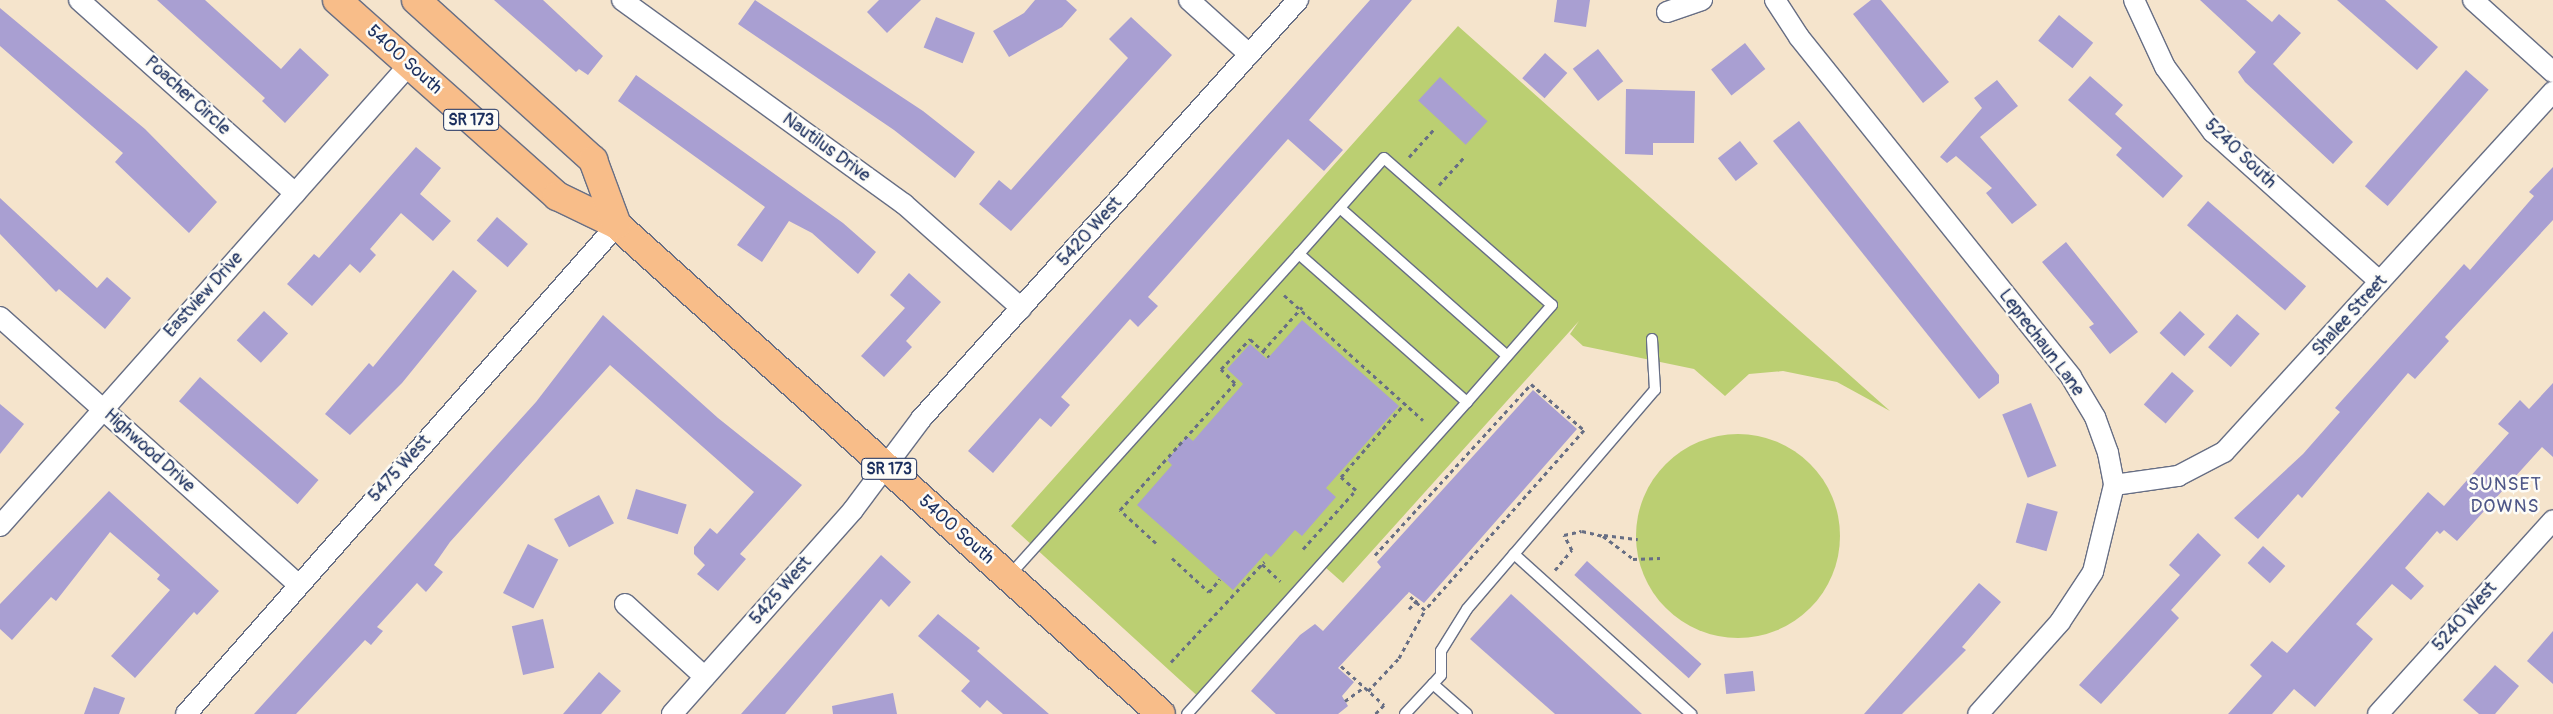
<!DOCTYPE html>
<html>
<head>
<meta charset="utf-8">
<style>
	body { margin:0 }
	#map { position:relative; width:2553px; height:714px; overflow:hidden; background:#f5e4cc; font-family:Pangolin,sans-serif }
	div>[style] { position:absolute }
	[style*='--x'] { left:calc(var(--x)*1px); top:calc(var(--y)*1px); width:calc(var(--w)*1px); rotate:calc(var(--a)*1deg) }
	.green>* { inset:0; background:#bbcf72 }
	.round { border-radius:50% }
	.building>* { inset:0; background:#a99fd2; transform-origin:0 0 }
	.path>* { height:3px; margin-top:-1.5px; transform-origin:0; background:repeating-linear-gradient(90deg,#676e84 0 4px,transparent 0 8px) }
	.roads { filter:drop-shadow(1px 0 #676e84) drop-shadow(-1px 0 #676e84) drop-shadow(0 1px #676e84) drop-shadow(0 -1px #676e84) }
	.service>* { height:10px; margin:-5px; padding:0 5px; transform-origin:5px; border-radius:5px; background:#fff }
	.minor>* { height:20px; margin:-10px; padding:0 10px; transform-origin:10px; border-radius:10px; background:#fff }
	.primary>* { height:28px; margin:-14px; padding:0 14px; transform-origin:14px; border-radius:14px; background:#f8bd89 }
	span { translate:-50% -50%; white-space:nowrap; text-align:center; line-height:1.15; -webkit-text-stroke:5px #fdfcf7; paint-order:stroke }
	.shield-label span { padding:1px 4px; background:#fdfcf7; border:1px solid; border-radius:4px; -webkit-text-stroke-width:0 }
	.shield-label { font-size:16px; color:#1b2f5e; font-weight:700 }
	.street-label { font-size:18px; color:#1b2f5e }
	.neighbourhood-label { font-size:19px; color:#4d5687; letter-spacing:1px }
</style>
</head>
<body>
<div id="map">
	<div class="green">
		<div style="clip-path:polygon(1458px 26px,1890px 411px,1837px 382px,1783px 371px,1749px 374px,1725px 396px,1694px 369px,1583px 346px,1570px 334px,1579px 321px,1343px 583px,1325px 567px,1203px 701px,1011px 526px)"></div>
		<div class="round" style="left:1636px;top:434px;width:204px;height:204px"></div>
	</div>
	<div class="building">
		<div style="clip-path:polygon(157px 0,205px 0,281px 69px,300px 48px,329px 75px,285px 123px,262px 101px,265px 98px)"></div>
		<div style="clip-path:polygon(494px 0,543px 0,603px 56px,588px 75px,579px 69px,576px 72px)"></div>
		<div style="clip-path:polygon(755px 0,923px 111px,975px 152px,955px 178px,894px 130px,738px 24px)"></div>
		<div style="clip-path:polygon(879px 0,921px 0,887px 33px,867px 12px)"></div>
		<div style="clip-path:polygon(1035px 0,1066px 0,1077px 10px,1062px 27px,1009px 57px,993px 31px,1024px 13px)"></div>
		<div style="clip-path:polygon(1370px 0,1412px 0,1309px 120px,1343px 150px,1324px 171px,1288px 139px,1148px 297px,1158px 306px,1138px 327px,1130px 319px,1061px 397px,1070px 405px,1051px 427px,1040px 418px,993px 473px,968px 451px)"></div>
		<div style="clip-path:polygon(1557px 0,1590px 0,1586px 27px,1554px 22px)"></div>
		<div style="clip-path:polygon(1871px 0,1881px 0,1949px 82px,1923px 103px,1853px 14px)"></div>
		<div style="clip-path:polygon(2200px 0,2246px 0,2272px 22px,2279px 14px,2301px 33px,2273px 64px,2353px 142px,2333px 164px,2245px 82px,2238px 72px,2256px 52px)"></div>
		<div style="clip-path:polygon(2337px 0,2385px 0,2438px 47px,2417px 70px)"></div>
		<div style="clip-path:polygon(0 8px,145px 129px,217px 202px,189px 233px,115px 162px,123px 153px,0 46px)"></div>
		<div style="left:2059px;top:15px;width:44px;height:33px;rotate:39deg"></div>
		<div style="left:936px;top:17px;width:42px;height:33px;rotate:22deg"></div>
		<div style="clip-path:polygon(1131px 17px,1172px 55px,1011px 231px,979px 204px,999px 180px,1011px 190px,1128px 58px,1109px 39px)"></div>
		<div style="left:1745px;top:43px;width:33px;height:43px;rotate:52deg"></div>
		<div style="left:1598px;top:49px;width:41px;height:32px;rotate:52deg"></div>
		<div style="left:1545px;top:53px;width:30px;height:34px;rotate:42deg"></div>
		<div style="left:2466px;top:70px;width:30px;height:154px;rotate:41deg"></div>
		<div style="clip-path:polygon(636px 75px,843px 223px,876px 252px,858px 274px,812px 233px,789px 221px,762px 262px,737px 245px,765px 207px,618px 101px)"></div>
		<div style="clip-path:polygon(2090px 76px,2123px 105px,2115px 114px,2183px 176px,2163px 198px,2116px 155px,2122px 148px,2068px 100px)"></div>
		<div style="left:1440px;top:77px;width:65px;height:32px;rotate:43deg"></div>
		<div style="clip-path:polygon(1997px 80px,2018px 106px,1980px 137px,2037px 205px,2012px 224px,1986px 193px,1992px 188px,1956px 156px,1947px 163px,1940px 157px,1982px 108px,1974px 98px)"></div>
		<div style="clip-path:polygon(1626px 89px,1695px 91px,1694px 143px,1653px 143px,1653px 155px,1625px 154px)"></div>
		<div style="clip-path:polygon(1799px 121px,1999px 375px,1999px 383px,1979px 399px,1773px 141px)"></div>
		<div style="left:1740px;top:141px;width:29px;height:28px;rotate:52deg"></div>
		<div style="clip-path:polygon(416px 147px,441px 168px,420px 194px,451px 221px,433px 241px,401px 213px,370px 249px,376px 255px,360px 273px,350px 264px,312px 306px,287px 284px,314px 254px,319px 258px)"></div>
		<div style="clip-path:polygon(2553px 167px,2553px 220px,2445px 337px,2449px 341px,2415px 379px,2408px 373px,2302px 498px,2298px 494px,2258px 539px,2234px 518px,2303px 454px,2340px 412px,2335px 408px,2464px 264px,2470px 270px,2534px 196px,2529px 192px)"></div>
		<div style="clip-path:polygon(0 198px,97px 288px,107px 277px,131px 298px,105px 329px,59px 289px,56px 292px,0 234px)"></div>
		<div style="left:2208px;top:201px;width:130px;height:32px;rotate:41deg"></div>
		<div style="left:497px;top:217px;width:41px;height:31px;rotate:41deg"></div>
		<div style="clip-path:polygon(2066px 242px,2138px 332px,2110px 354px,2089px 327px,2094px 324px,2042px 262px)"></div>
		<div style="clip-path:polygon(453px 270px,477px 291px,402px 383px,350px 435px,325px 414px,369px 363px,373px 367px)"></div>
		<div style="clip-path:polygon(909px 273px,941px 302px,906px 341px,912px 347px,884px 377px,861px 356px,905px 308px,890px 295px)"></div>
		<div style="left:264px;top:311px;width:33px;height:40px;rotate:43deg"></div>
		<div style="left:2180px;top:311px;width:34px;height:30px;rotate:43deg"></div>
		<div style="left:2237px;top:314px;width:30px;height:44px;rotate:41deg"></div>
		<div style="clip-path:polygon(603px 315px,718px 418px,802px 485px,740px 554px,746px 559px,718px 591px,697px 574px,705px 565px,694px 554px,694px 547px,710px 528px,717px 534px,754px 492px,610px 365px,450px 542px,434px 565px,443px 572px,426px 592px,417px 583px,377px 627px,383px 631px,371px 645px,365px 640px,296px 714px,254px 714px,536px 402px)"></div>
		<div style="clip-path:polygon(1302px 320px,1399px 406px,1326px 488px,1336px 497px,1302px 536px,1295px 530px,1271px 557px,1266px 553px,1233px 590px,1137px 505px,1172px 465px,1167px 460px,1187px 436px,1193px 441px,1243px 384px,1227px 369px,1250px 344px,1267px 359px)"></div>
		<div style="left:2172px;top:372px;width:29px;height:43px;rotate:41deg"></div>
		<div style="left:200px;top:377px;width:157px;height:32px;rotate:41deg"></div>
		<div style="clip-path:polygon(2553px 383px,2553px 457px,2542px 447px,2457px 541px,2444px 530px,2440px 534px,2437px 531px,2405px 568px,2424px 586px,2411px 600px,2392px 584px,2356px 624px,2373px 639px,2315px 707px,2294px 689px,2272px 714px,2228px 714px,2262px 676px,2250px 665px,2272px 641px,2287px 653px,2428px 492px,2444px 506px,2509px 433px,2498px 424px,2520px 400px,2529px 409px)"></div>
		<div style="clip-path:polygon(1533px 390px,1577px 429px,1424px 603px,1409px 592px,1338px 668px,1354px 682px,1342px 696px,1348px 706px,1338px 714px,1276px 714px,1251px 691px,1300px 635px,1315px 624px,1323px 631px,1381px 567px,1377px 562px)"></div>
		<div style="left:2031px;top:403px;width:68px;height:31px;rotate:68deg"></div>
		<div style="clip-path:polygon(0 404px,24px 424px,0 454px)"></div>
		<div style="left:636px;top:489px;width:53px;height:31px;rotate:17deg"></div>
		<div style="clip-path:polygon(109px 491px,219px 591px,197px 615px,194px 612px,135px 678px,111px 656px,170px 590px,157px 579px,160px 575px,110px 532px,56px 601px,51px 597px,12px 640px,0 629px,0 604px)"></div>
		<div style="left:599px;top:495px;width:32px;height:51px;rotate:62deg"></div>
		<div style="left:2027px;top:503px;width:32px;height:41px;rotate:16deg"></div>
		<div style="clip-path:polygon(2198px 533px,2221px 555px,2171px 610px,2179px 618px,2101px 704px,2079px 685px,2180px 575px,2169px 565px)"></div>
		<div style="left:528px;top:544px;width:34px;height:55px;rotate:27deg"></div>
		<div style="left:2263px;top:546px;width:30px;height:23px;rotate:42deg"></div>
		<div style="clip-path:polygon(881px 555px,911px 582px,889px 607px,881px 599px,785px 714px,741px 714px)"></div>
		<div style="left:1587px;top:561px;width:154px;height:19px;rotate:42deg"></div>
		<div style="clip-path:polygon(1979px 583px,2001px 602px,1962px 647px,1966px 650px,1902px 714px,1864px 714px)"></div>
		<div style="clip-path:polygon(1511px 594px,1521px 603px,1642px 714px,1555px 714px,1470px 639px)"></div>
		<div style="clip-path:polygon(938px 614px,980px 648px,977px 651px,1049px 714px,1003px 714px,987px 700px,980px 708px,961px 691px,970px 681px,918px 636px)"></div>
		<div style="left:543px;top:619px;width:50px;height:32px;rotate:77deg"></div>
		<div style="clip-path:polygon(2553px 631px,2553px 684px,2527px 661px)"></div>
		<div style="clip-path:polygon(2495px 665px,2519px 686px,2495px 714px,2479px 714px,2463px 700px)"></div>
		<div style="left:1753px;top:671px;width:20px;height:29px;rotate:84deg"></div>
		<div style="clip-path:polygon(599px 672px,621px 691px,601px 714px,563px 714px)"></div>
		<div style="clip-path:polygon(94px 687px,125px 698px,119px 714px,84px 714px)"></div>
		<div style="clip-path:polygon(893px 693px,897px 714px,833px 714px,832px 706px)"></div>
	</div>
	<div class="path">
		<div style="--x:1409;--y:157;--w:38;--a:-48"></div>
		<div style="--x:1439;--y:185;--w:39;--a:-48"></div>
		<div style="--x:1284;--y:295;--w:187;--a:42"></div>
		<div style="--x:1263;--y:351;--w:59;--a:-48.4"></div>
		<div style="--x:1604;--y:535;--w:34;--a:7"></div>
		<div style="--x:1156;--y:543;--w:49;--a:-137.5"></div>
		<div style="--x:1120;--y:510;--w:171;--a:-47.8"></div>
		<div style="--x:1235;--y:383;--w:20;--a:-135"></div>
		<div style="--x:1221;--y:369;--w:42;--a:-46"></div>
		<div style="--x:1250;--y:339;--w:26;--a:43"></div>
		<div style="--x:1303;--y:549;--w:79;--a:-48.1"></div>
		<div style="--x:1356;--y:490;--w:20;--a:-139"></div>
		<div style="--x:1341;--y:477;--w:98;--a:-49.1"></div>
		<div style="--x:1375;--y:555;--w:231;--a:-47.6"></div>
		<div style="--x:1531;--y:384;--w:70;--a:41"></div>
		<div style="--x:1584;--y:430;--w:240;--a:131.5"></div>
		<div style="--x:1425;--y:610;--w:24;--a:-138"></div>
		<div style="--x:1172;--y:558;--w:50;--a:42.6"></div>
		<div style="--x:1209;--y:592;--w:17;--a:-50"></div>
		<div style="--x:1262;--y:564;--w:25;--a:43"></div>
		<div style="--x:1555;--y:570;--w:26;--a:-50"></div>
		<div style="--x:1572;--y:550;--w:17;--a:-118"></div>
		<div style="--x:1564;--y:535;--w:18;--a:-13"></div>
		<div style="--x:1582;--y:531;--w:22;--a:13"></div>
		<div style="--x:1603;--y:536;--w:38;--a:37"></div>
		<div style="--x:1633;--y:559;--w:27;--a:-2"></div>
		<div style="--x:1409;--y:609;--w:13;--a:-48"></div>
		<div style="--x:1171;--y:662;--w:137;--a:-47.1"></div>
		<div style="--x:1341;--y:666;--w:58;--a:42.2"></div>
		<div style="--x:1384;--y:705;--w:13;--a:135"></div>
		<div style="--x:1368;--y:691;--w:45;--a:-46.8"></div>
		<div style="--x:1399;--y:658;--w:55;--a:-61.6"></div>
		<div style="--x:1345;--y:701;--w:24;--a:-36"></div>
	</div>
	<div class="roads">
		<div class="service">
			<div style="--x:1340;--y:208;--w:223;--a:41.5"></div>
			<div style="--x:1299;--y:254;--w:128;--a:-48.5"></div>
			<div style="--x:1384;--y:158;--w:223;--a:41.2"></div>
			<div style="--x:1552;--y:305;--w:129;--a:131.2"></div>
			<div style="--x:1514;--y:554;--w:239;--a:42.1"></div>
			<div style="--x:1009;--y:576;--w:433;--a:-48"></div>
			<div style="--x:1299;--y:254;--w:224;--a:41.4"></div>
			<div style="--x:1467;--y:402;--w:419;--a:131.9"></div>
			<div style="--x:1433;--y:684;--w:12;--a:-48"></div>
			<div style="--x:1441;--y:675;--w:24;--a:-90"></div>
			<div style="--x:1441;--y:651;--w:49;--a:-58.2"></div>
			<div style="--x:1467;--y:609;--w:289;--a:-49.4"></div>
			<div style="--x:1655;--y:390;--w:51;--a:-93.4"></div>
			<div style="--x:1405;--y:714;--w:41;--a:-47"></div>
			<div style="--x:1433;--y:684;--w:45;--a:41.4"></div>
		</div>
		<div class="minor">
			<div style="--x:79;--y:0;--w:290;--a:41.8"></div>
			<div style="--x:622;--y:0;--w:348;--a:35.9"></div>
			<div style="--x:904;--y:204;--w:157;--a:41.6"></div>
			<div style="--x:1189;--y:0;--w:81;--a:42"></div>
			<div style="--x:1775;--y:0;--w:44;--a:57"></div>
			<div style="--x:1799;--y:37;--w:435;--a:51.3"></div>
			<div style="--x:2071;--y:377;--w:47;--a:59"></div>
			<div style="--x:2095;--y:417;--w:38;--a:70"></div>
			<div style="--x:2108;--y:453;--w:33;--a:79"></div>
			<div style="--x:2114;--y:485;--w:89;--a:103.6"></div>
			<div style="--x:2093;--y:572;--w:60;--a:123.4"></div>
			<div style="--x:2060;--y:622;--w:123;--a:131.7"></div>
			<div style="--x:2134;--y:0;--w:74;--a:65.2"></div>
			<div style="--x:2165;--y:67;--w:81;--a:53.6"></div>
			<div style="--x:2213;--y:132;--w:224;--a:41.9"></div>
			<div style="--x:2473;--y:0;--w:108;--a:42"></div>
			<div style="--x:1667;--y:12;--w:37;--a:-19"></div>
			<div style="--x:0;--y:317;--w:400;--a:41.9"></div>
			<div style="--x:2114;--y:485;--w:65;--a:-8"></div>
			<div style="--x:2178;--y:476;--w:52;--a:-27.6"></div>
			<div style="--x:2224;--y:452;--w:488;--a:-47.6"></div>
			<div style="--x:0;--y:526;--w:616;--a:-48.42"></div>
			<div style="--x:625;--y:604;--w:108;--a:42.4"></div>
			<div style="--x:186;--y:714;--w:652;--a:-48.61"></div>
			<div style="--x:672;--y:714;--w:273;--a:-48.4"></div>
			<div style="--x:853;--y:510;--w:114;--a:-53.2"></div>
			<div style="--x:921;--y:419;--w:564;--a:-48.02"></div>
			<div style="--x:2378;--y:714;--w:261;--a:-47.9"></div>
		</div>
		<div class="primary">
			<div style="--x:337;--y:0;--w:295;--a:41.7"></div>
			<div style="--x:557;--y:196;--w:67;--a:25.8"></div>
			<div style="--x:617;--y:225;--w:731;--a:41.95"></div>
			<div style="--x:416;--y:0;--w:239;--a:42.1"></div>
			<div style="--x:593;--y:160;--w:69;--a:69.7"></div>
		</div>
	</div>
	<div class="shield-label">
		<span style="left:471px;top:120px">SR 173</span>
		<span style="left:889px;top:469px">SR 173</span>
	</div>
	<div class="street-label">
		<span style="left:404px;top:60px;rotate:42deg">5400 South</span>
		<span style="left:187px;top:96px;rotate:42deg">Poacher Circle</span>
		<span style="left:826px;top:148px;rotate:36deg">Nautilus Drive</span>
		<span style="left:2240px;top:154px;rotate:44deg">5240 South</span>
		<span style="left:1090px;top:232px;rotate:-48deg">5420 West</span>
		<span style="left:204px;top:295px;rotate:-48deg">Eastview Drive</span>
		<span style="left:2350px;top:316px;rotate:-48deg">Shalee Street</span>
		<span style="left:2041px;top:343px;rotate:53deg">Leprechaun Lane</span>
		<span style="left:149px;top:451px;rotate:42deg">Highwood Drive</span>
		<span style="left:400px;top:469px;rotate:-48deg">5475 West</span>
		<span style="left:956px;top:530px;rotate:42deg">5400 South</span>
		<span style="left:781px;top:591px;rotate:-49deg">5425 West</span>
		<span style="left:2465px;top:617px;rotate:-48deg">5240 West</span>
	</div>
	<div class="neighbourhood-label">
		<span style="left:2505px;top:496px">SUNSET<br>DOWNS</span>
	</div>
</div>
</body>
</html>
